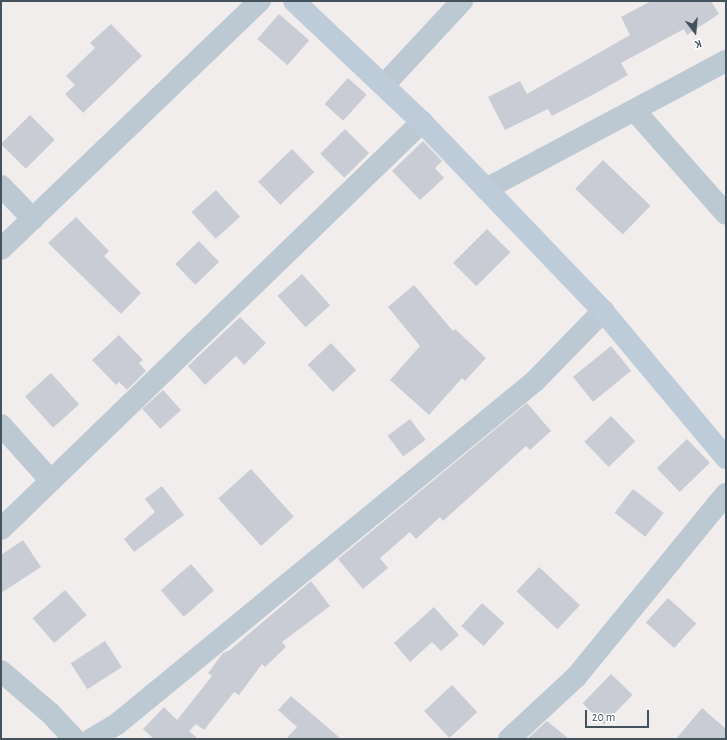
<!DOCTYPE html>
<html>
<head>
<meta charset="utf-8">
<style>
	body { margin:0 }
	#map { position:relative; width:727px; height:740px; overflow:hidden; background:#f1eded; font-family:"Alegreya Sans",sans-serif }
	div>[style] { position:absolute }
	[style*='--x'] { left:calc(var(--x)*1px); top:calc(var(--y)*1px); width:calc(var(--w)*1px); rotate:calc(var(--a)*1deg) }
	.building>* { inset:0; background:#c9ccd4; transform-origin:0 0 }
	.street>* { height:22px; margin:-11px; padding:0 11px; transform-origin:11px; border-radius:11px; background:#bcc9d2 }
	.secondary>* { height:22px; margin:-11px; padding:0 11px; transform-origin:11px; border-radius:11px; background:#becbd9 }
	span { translate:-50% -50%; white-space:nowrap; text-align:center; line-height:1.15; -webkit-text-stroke:3.5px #fff; paint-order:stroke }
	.frame { position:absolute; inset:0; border:2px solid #44525d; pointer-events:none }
	.north { position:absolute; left:675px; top:12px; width:40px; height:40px; -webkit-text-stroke:3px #fff; paint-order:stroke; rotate:164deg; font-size:11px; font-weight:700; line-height:16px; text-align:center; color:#44525d }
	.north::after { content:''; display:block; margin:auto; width:14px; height:18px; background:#44525d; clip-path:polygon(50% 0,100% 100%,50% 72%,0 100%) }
	.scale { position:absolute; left:585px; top:710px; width:64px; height:18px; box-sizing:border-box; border:2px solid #44525d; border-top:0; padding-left:5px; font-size:12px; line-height:14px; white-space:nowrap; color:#44525d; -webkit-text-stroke:3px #fff; paint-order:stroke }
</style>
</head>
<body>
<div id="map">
	<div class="building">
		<div style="clip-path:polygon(651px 1px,711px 1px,719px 14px,687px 35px,684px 29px,621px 63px,628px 75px,598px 92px,552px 116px,548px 109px,505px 130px,488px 97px,520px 81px,527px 94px,630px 35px,621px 17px)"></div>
		<div style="left:279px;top:14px;width:40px;height:33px;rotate:41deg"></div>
		<div style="clip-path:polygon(111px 24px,142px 56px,83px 113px,65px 94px,75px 85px,66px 76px,95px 48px,90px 43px)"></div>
		<div style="left:348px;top:78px;width:25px;height:35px;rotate:42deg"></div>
		<div style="left:30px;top:115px;width:35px;height:41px;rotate:45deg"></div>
		<div style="left:345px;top:129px;width:34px;height:35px;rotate:45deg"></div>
		<div style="clip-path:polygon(423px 141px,442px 161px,435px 168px,444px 178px,420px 200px,392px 171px)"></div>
		<div style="left:292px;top:149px;width:32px;height:47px;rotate:46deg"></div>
		<div style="left:603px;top:160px;width:66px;height:40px;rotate:44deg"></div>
		<div style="left:216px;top:190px;width:36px;height:33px;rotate:48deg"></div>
		<div style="clip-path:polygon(76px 217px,109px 251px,104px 256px,141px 293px,121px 314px,48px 243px)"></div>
		<div style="left:487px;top:229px;width:33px;height:48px;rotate:45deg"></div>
		<div style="left:199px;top:241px;width:29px;height:33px;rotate:46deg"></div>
		<div style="left:302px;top:274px;width:42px;height:33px;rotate:48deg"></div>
		<div style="clip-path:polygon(414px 285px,453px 331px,455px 329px,486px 358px,465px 381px,462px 378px,429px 415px,390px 380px,420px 346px,388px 307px)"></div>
		<div style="clip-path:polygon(240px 317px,266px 343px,244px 365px,236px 356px,205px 385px,188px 366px)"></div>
		<div style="clip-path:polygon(119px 335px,143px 360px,139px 363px,146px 371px,127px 390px,119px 382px,116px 385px,92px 360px)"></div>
		<div style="left:331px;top:343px;width:37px;height:32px;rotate:47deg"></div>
		<div style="left:611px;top:346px;width:32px;height:49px;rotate:51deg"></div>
		<div style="left:51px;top:373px;width:42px;height:35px;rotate:48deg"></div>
		<div style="left:163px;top:390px;width:27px;height:28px;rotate:48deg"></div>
		<div style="clip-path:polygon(527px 403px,551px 431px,530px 450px,526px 446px,443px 521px,440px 517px,416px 539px,410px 532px,380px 558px,388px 568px,363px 589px,338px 559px)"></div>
		<div style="left:611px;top:416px;width:35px;height:37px;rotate:46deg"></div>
		<div style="left:410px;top:419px;width:26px;height:28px;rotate:53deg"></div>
		<div style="left:687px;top:439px;width:33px;height:42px;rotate:46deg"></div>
		<div style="left:251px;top:469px;width:64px;height:44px;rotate:48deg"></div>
		<div style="clip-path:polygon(162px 486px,184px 515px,134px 552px,124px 539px,155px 512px,145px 499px)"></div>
		<div style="left:633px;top:489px;width:39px;height:30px;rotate:38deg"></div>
		<div style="clip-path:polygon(23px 540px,41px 567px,1px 593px,1px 555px)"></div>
		<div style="left:191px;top:564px;width:35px;height:40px;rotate:49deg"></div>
		<div style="left:539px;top:567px;width:56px;height:33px;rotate:43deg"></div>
		<div style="clip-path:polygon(311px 581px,330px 606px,282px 642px,286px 647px,265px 667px,262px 664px,239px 695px,234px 692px,204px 730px,196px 724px,189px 731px,198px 739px,154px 739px,143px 729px,164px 707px,177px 720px,212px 676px,208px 673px,223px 653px,230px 650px)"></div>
		<div style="left:65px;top:590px;width:33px;height:43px;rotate:49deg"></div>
		<div style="left:668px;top:598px;width:38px;height:33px;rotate:42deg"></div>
		<div style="left:482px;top:603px;width:30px;height:31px;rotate:42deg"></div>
		<div style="clip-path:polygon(434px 607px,459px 635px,441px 651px,432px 642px,410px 662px,394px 643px)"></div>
		<div style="left:105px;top:641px;width:31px;height:41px;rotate:57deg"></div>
		<div style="left:611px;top:674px;width:30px;height:41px;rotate:44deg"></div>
		<div style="left:452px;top:685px;width:37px;height:38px;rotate:47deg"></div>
		<div style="clip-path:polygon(291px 696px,341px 739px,286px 739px,297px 727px,278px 710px)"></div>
		<div style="clip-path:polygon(702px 708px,726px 729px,726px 739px,676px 739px)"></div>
		<div style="clip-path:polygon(547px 721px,569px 739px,527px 739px)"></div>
	</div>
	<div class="street">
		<div style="--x:384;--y:85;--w:115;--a:-47.1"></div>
		<div style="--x:635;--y:111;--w:137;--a:48.5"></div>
		<div style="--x:1;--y:186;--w:46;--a:45.9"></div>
		<div style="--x:486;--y:189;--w:272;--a:-28.1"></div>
		<div style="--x:1;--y:249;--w:359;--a:-43.8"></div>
		<div style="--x:1;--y:425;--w:75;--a:48.2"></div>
		<div style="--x:1;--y:529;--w:586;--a:-44.03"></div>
		<div style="--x:1;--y:671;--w:65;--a:40.6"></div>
		<div style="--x:50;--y:713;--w:35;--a:47"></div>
		<div style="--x:92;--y:739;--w:29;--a:-31"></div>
		<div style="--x:117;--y:724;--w:541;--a:-39.37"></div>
		<div style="--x:535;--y:381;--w:98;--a:-45.8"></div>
		<div style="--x:509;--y:739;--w:91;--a:-42.8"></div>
		<div style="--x:576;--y:677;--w:237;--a:-50.7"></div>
	</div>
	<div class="secondary">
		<div style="--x:294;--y:1;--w:176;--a:43.4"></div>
		<div style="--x:422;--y:122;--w:262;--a:46.2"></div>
		<div style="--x:603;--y:311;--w:192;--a:50.1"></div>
	</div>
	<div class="frame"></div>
	<div class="north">K</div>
	<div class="scale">20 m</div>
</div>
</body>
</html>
